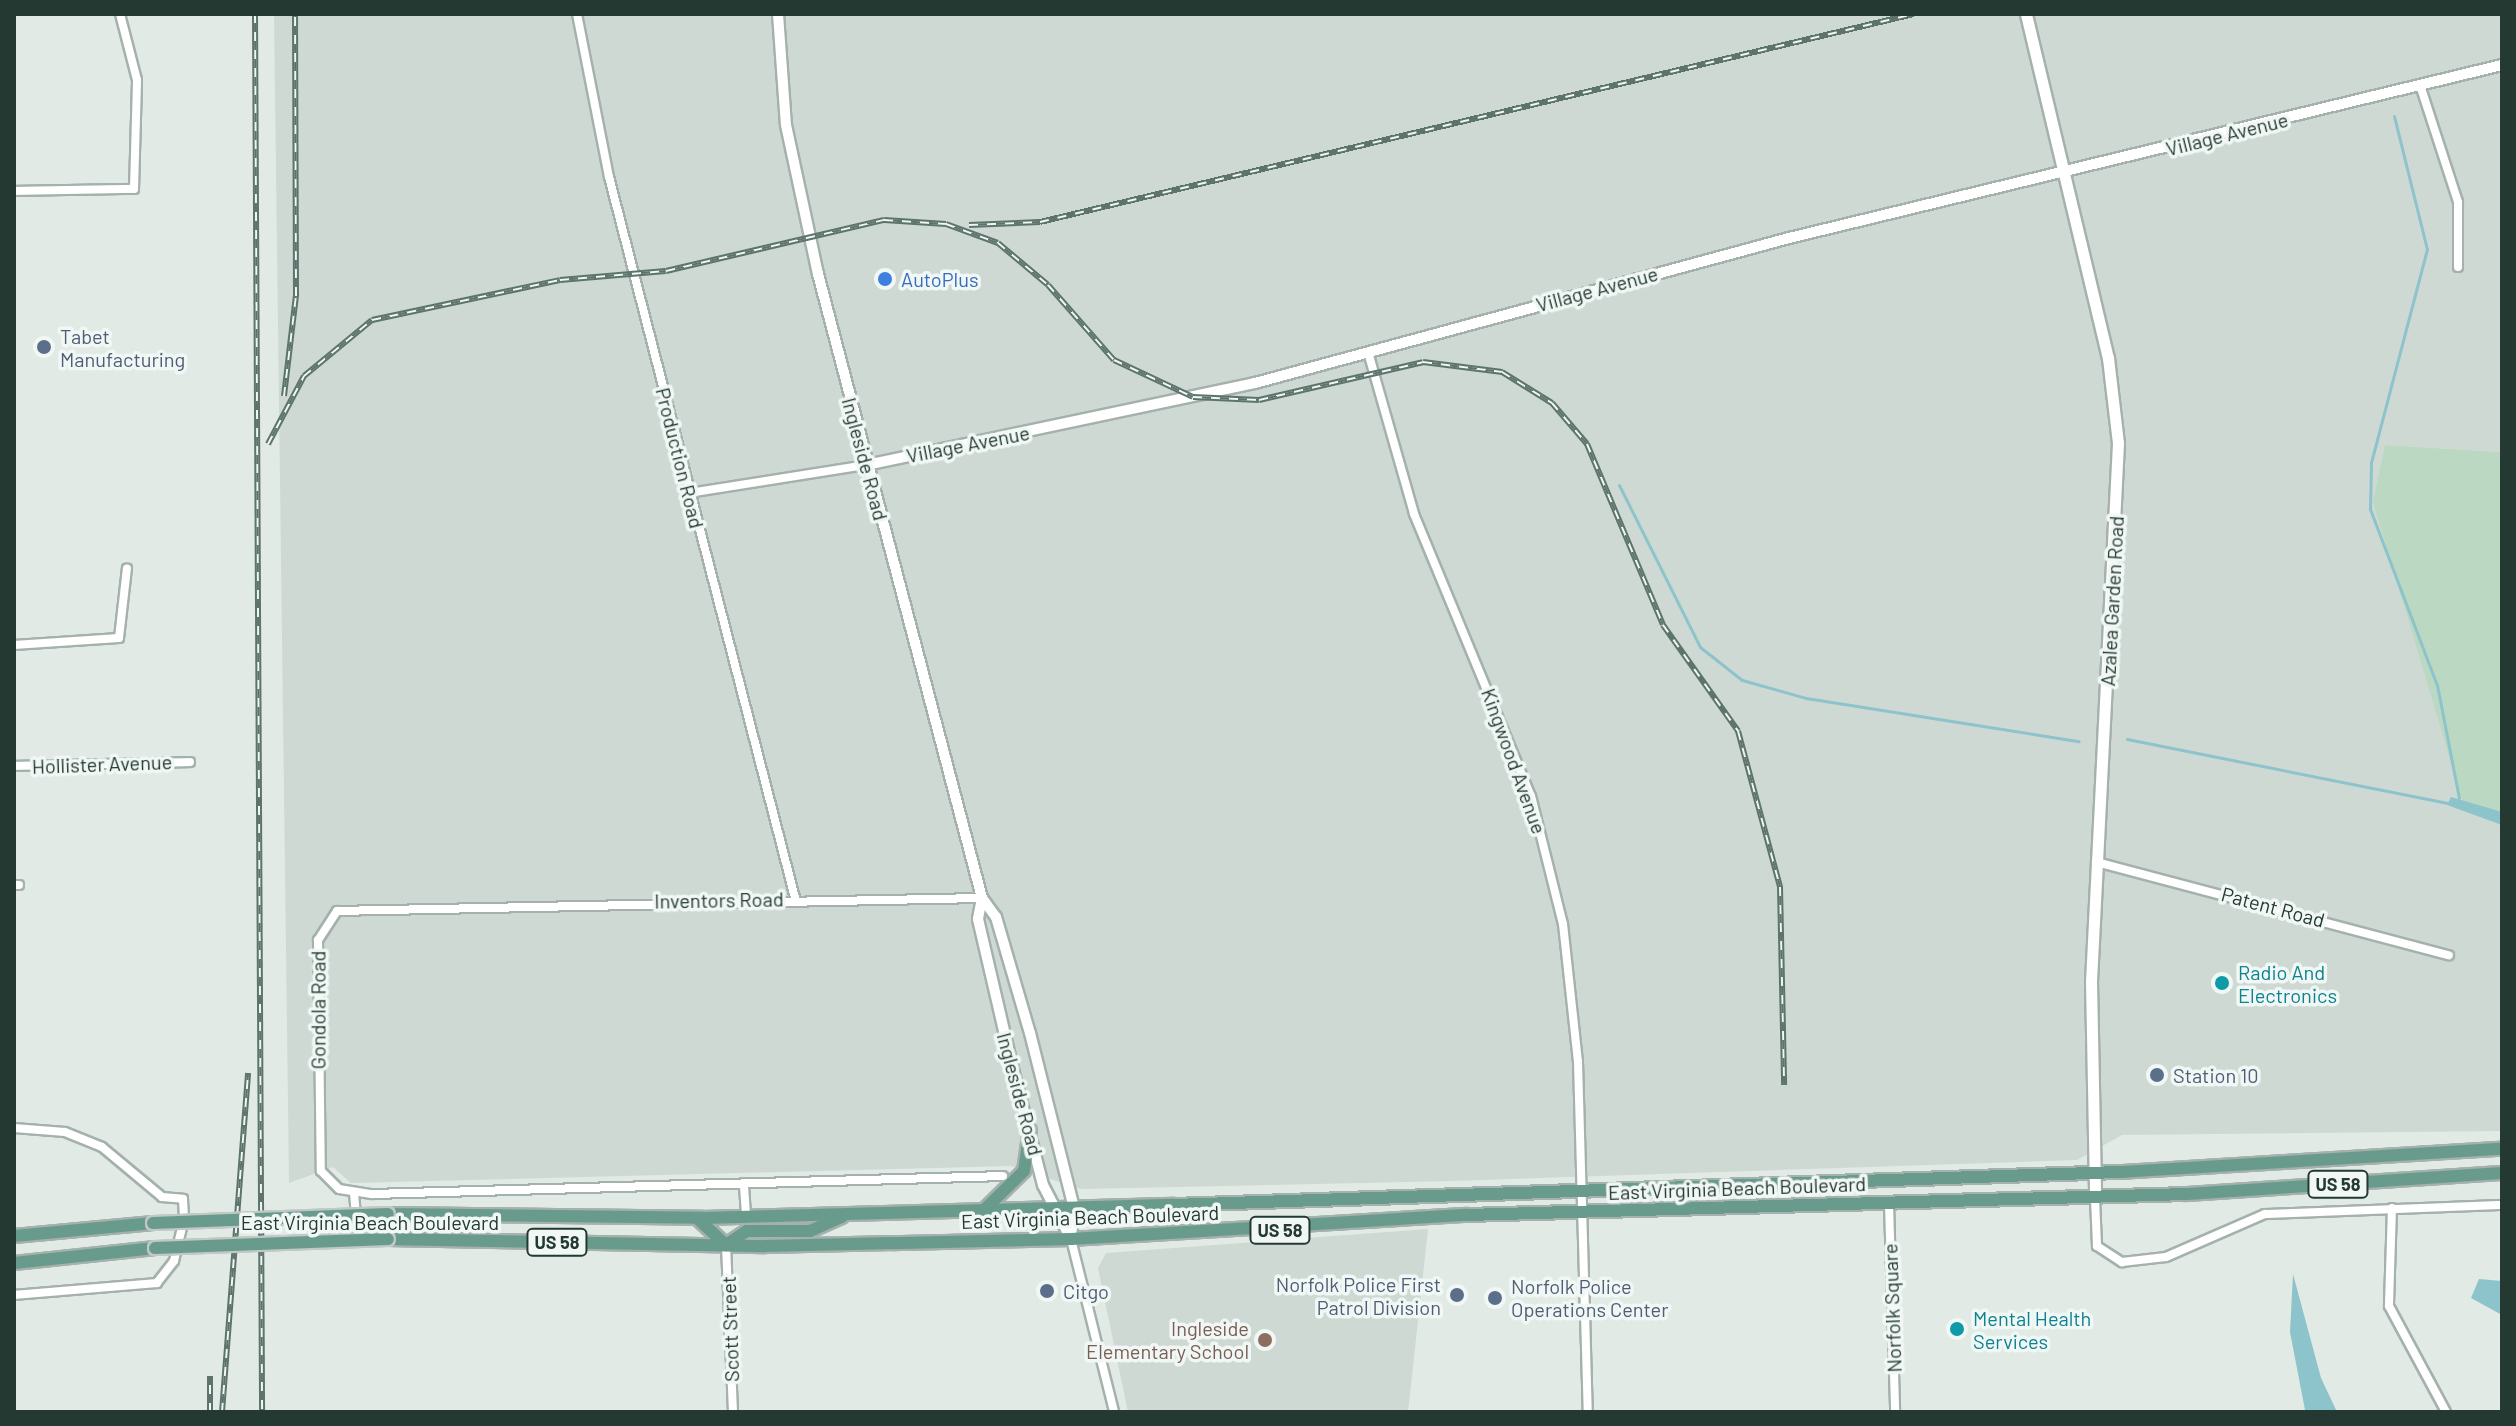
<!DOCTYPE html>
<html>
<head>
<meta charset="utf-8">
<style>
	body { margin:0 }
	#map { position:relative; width:2516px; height:1426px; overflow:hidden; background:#e1eae5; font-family:Barlow,sans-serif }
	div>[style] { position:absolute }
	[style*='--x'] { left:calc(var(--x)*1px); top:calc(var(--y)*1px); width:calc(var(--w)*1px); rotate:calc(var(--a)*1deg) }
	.built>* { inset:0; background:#cfd9d4 }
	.green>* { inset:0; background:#bbd9c2 }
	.water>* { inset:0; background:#8dc3ca }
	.stream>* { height:3px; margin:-1.5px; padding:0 1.5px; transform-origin:1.5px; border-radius:1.5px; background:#8dc3ca }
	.roads { filter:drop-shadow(2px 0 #a4b1ac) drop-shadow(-2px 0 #a4b1ac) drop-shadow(0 2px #a4b1ac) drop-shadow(0 -2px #a4b1ac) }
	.minor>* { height:8px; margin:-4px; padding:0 4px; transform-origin:4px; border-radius:4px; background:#fff }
	.tertiary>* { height:10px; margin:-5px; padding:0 5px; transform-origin:5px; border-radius:5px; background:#fff }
	.secondary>* { height:11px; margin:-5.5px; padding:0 5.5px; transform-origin:5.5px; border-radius:5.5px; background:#fff }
	.primary>* { height:12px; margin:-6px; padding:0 6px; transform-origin:6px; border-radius:6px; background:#699b8d }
	.rail>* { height:6px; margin-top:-3px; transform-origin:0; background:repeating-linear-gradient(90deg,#f1f7f4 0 9px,#5d746d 0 18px); box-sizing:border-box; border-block:2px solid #5d746d }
	.bridges { filter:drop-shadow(2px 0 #c1c8c6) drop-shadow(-2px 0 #c1c8c6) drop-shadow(0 2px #c1c8c6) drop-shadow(0 -2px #c1c8c6) }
	.primary-bridge>* { height:12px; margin:-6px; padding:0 6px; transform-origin:6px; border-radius:6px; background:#699b8d }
	.dots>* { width:22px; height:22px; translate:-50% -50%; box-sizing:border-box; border:4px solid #f1f7f4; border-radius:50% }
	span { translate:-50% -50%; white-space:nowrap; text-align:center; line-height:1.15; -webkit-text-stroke:7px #f1f7f4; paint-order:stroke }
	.shield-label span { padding:2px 6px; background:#f1f7f4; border:2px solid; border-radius:6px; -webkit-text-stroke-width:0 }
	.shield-label { font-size:18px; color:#233932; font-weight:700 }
	.street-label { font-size:20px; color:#233932 }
	.shop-label { font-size:20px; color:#366cbe }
	.left { translate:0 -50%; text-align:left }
	.service-label { font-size:20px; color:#4e5e75 }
	.right { translate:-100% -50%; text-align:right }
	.culture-label { font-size:20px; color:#0d838f }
	.education-label { font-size:20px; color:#785e54 }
	.frame { position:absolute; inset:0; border:16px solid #233932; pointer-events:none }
</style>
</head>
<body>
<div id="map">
	<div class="built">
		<div style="clip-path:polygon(274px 14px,2502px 14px,2502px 452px,2386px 445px,2502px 821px,2502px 1131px,2122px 1135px,2077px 1160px,1452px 1181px,1081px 1189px,1011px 1166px,351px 1183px,333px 1167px,289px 1183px)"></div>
		<div style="clip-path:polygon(1428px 1229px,1408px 1412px,1128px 1412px,1098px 1268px,1106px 1253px)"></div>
	</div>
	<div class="green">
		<div style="clip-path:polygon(2385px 445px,2502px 452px,2502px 821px,2464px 806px,2373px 502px)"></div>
	</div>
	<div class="water">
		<div style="clip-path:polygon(2451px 797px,2502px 812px,2502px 825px,2447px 805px)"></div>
		<div style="clip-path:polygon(2293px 1274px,2321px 1378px,2337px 1412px,2305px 1410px,2290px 1332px)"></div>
		<div style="clip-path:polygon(2479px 1279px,2502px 1281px,2502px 1315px,2471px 1298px)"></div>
	</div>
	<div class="stream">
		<div style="--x:2394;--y:116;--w:137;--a:76.1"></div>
		<div style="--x:2427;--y:249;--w:221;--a:104.7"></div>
		<div style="--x:2371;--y:463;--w:46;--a:91.2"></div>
		<div style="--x:2370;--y:509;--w:188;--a:69.2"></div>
		<div style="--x:2437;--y:685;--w:115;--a:79"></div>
		<div style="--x:1619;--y:485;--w:181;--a:63.4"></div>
		<div style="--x:1700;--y:647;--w:53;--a:38.2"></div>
		<div style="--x:1742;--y:680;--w:66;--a:15.7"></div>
		<div style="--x:1806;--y:698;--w:276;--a:9"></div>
		<div style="--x:2127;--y:739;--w:327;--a:11.3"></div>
	</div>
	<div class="roads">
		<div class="minor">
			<div style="--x:577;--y:14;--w:166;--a:78.9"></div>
			<div style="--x:609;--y:177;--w:745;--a:75.53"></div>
			<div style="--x:2421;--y:88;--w:120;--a:72"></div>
			<div style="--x:2458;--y:202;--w:65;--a:90"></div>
			<div style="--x:14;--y:191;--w:120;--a:-1"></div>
			<div style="--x:134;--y:189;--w:109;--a:-88.4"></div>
			<div style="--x:137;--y:80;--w:68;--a:-104.4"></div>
			<div style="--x:1368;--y:352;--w:168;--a:74.1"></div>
			<div style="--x:1414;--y:514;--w:305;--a:67.5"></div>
			<div style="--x:1531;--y:796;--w:132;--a:76"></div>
			<div style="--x:1563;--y:924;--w:139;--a:83.8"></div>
			<div style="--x:1578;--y:1062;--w:350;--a:88.4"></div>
			<div style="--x:689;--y:493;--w:179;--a:-9"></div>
			<div style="--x:14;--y:645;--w:105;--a:-3.8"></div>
			<div style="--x:119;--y:638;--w:70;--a:-83.5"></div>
			<div style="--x:14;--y:766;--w:176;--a:-1.3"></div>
			<div style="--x:2096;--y:862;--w:365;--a:14.8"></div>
			<div style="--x:14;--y:885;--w:5;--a:0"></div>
			<div style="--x:982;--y:898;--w:645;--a:178.85"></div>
			<div style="--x:337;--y:911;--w:35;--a:123"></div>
			<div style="--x:318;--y:940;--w:231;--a:89.3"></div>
			<div style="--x:321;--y:1171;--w:25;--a:45"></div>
			<div style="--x:339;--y:1189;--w:33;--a:9"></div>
			<div style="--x:372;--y:1194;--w:631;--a:-1.63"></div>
			<div style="--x:14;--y:1128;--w:51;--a:4.5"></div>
			<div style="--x:65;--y:1132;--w:40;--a:22"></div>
			<div style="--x:102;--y:1147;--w:78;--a:39.8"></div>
			<div style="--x:162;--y:1197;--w:21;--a:5"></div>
			<div style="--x:183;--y:1199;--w:20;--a:87"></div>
			<div style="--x:184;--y:1219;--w:43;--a:103.4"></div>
			<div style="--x:174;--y:1261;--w:28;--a:128"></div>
			<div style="--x:157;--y:1283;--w:144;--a:175.2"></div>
			<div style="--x:744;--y:1186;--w:31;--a:86"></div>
			<div style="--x:354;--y:1193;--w:21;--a:85"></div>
			<div style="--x:2095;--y:1198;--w:48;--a:87.6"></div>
			<div style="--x:2097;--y:1246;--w:30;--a:33"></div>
			<div style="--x:2122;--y:1262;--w:44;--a:-6.5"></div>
			<div style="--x:2166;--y:1257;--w:108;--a:-23.5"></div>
			<div style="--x:2265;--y:1214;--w:237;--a:-2.2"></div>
			<div style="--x:1889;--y:1204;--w:208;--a:88.3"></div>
			<div style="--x:2392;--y:1208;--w:98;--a:91.8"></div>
			<div style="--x:2389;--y:1306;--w:120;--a:61.7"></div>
			<div style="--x:1071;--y:1239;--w:178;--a:76"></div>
			<div style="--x:726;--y:1245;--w:167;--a:87.6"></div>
		</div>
		<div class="tertiary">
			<div style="--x:778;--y:14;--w:111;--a:85.9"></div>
			<div style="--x:786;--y:125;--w:152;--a:77.9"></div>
			<div style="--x:818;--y:274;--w:645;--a:75.27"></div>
			<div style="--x:982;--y:898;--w:24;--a:54"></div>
			<div style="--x:996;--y:917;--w:121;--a:73.7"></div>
			<div style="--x:1030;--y:1033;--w:180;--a:75.9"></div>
			<div style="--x:1074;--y:1208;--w:31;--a:96"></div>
			<div style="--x:866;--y:465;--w:398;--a:-11.9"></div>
			<div style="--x:1255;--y:383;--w:553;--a:-15.19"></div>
			<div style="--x:1789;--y:238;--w:734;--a:-13.64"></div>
			<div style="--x:982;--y:898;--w:21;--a:101"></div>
			<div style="--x:978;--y:919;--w:154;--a:76.9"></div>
			<div style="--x:1013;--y:1069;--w:120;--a:75.5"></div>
			<div style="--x:1043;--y:1185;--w:59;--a:62.6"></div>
		</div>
		<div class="secondary">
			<div style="--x:2026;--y:14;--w:354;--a:76.6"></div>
			<div style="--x:2108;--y:358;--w:86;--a:83.3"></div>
			<div style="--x:2118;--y:443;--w:539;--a:92.87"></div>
			<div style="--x:2091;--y:981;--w:217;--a:88.9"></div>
		</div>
		<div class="primary">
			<div style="--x:985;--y:1209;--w:54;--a:-44.3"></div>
			<div style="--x:1024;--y:1171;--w:41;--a:-81.7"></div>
			<div style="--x:388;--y:1214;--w:315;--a:0.7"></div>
			<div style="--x:703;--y:1218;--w:471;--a:-1.6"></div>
			<div style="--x:1174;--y:1205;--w:948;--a:-2"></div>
			<div style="--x:2121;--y:1172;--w:382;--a:-3.5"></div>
			<div style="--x:697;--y:1218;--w:40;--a:43"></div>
			<div style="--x:14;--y:1236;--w:140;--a:-5.3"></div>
			<div style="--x:388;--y:1239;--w:377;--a:1.1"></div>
			<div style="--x:765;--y:1246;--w:306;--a:-1.3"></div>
			<div style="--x:1071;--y:1239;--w:397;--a:-3.5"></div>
			<div style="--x:1467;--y:1215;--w:719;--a:-1.67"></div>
			<div style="--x:2186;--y:1194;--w:317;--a:-3.8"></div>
			<div style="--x:726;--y:1245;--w:25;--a:-34"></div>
			<div style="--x:747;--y:1231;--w:63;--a:0"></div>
			<div style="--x:810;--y:1231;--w:35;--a:-24"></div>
			<div style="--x:14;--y:1263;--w:142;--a:-6.1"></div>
		</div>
	</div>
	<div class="rail">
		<div style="--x:255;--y:14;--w:1398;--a:89.71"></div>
		<div style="--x:969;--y:225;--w:71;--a:-2.4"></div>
		<div style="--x:1040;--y:222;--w:898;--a:-13.39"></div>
		<div style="--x:284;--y:396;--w:101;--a:-83.2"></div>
		<div style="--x:296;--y:296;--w:282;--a:-90.2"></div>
		<div style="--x:268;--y:444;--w:77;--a:-62.1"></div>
		<div style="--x:304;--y:376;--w:88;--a:-39.5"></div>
		<div style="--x:372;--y:320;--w:192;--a:-12"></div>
		<div style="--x:560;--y:280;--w:106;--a:-4.9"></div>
		<div style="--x:666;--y:271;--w:224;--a:-13.2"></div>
		<div style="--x:884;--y:220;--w:62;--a:3.7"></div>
		<div style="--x:946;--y:224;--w:55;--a:20.1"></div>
		<div style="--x:998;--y:243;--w:65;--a:40"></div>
		<div style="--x:1048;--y:285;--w:100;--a:48.7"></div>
		<div style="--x:1114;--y:360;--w:87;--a:25.1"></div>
		<div style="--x:1193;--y:397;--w:66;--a:2.6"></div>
		<div style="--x:1259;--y:400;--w:168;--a:-13"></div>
		<div style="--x:1423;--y:362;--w:80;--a:7.2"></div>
		<div style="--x:1502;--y:372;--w:59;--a:31.8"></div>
		<div style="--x:1552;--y:403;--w:54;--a:49.5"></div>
		<div style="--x:1587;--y:444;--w:196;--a:67.2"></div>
		<div style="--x:1663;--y:625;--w:130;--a:54.7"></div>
		<div style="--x:1738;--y:731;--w:162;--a:74.9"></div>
		<div style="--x:1780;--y:887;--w:198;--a:88.8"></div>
		<div style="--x:210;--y:1412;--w:36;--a:-90"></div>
		<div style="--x:222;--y:1412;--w:340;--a:-85.6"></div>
	</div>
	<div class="bridges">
		<div class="primary-bridge">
			<div style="--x:153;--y:1223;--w:235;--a:-2.2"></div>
			<div style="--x:155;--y:1248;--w:233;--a:-2.2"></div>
		</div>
	</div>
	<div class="dots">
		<div style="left:885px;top:279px;background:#3f7fe0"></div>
		<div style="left:44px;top:347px;background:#5c6f8a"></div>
		<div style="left:2222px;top:983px;background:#0f9aa8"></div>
		<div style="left:2157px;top:1075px;background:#5c6f8a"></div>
		<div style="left:1047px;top:1291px;background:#5c6f8a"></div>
		<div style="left:1457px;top:1295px;background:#5c6f8a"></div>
		<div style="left:1495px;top:1298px;background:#5c6f8a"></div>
		<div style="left:1957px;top:1329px;background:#0f9aa8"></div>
		<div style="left:1265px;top:1340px;background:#8d6e63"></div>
	</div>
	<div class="shield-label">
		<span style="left:2338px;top:1184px">US 58</span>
		<span style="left:1280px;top:1230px">US 58</span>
		<span style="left:557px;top:1242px">US 58</span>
	</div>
	<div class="street-label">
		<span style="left:2227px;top:134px;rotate:-14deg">Village Avenue</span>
		<span style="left:1597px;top:289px;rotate:-15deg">Village Avenue</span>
		<span style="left:968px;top:444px;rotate:-11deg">Village Avenue</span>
		<span style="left:680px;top:458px;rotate:76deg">Production Road</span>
		<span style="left:865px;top:459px;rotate:75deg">Ingleside Road</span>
		<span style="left:2112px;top:601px;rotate:-87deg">Azalea Garden Road</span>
		<span style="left:1514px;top:761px;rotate:70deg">Kingwood Avenue</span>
		<span style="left:102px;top:764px;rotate:-2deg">Hollister Avenue</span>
		<span style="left:719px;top:900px;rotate:-1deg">Inventors Road</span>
		<span style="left:2273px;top:907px;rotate:15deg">Patent Road</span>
		<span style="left:318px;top:1010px;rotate:-90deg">Gondola Road</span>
		<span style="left:1020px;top:1094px;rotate:75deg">Ingleside Road</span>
		<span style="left:1737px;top:1188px;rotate:-2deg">East Virginia Beach Boulevard</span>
		<span style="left:1090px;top:1217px;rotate:-2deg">East Virginia Beach Boulevard</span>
		<span style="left:370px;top:1222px">East Virginia Beach Boulevard</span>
		<span style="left:1892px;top:1308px;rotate:-92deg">Norfolk Square</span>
		<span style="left:730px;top:1329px;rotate:-92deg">Scott Street</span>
	</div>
	<div class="shop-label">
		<span class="left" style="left:901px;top:279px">AutoPlus</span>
	</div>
	<div class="service-label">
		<span class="left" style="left:60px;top:348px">Tabet<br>Manufacturing</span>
		<span class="left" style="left:2173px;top:1075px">Station 10</span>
		<span class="right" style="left:1441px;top:1296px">Norfolk Police First<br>Patrol Division</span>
		<span class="left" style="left:1511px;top:1298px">Norfolk Police<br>Operations Center</span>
		<span class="left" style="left:1063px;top:1291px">Citgo</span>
	</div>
	<div class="culture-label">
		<span class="left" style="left:2238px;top:984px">Radio And<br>Electronics</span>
		<span class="left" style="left:1973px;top:1330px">Mental Health<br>Services</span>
	</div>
	<div class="education-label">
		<span class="right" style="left:1249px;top:1340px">Ingleside<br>Elementary School</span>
	</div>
	<div class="frame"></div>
</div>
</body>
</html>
